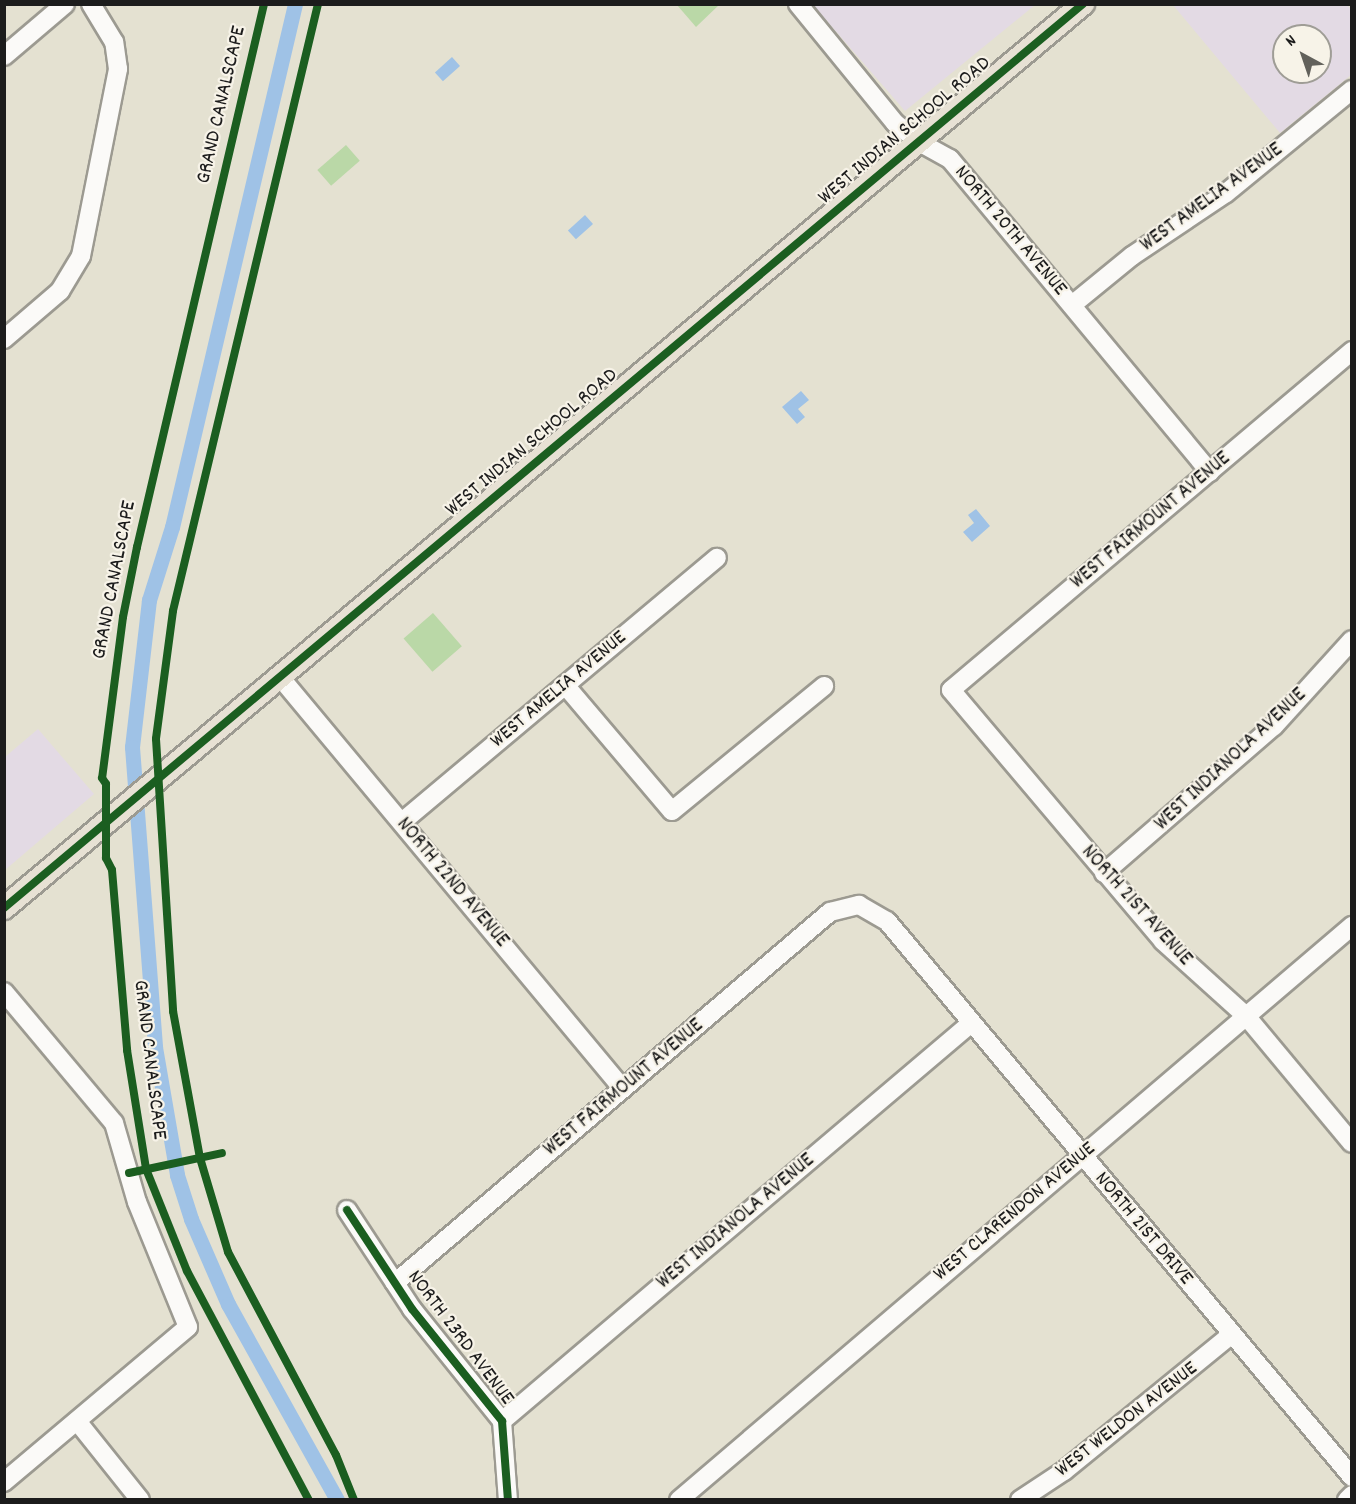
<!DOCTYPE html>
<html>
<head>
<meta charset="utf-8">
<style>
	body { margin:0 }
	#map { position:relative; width:1356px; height:1504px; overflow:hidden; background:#e4e1d1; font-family:Dekko,sans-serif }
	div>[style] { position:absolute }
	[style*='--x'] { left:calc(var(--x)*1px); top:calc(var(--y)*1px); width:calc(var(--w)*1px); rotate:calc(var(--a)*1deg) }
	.built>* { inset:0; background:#e3dae4 }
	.green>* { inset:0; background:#bad8a7; transform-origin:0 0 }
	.water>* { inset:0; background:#9fc2e6; transform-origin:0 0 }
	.canal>* { height:15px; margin:-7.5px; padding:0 7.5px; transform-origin:7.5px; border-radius:7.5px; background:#9fc2e6 }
	.roads { filter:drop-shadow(2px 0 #9c9a91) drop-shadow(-2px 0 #9c9a91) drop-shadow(0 2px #9c9a91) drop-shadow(0 -2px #9c9a91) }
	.minor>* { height:18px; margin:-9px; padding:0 9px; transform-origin:9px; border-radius:9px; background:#fbfaf8 }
	.major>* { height:22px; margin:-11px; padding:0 11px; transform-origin:11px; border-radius:11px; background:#e7e1d4 }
	.cycleway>* { height:8px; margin:-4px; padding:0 4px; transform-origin:4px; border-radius:4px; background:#1b5e20 }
	span { translate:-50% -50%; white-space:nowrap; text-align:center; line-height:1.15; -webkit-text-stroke:4.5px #f7f3e8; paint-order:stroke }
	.street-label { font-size:21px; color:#1c1c1c }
	.frame { position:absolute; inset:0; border:6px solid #1c1c1c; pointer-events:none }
	.north { position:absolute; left:1272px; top:24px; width:60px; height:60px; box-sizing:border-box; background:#f7f3e8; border:2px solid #9f9d96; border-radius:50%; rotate:320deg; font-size:16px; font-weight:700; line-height:24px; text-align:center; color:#1c1c1c }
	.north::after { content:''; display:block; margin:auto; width:21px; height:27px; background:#62615b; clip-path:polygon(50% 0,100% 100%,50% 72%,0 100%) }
</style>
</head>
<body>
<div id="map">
	<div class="built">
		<div style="clip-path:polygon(813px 5px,1035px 5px,905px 111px)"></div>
		<div style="clip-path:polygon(evenodd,1173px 5px,1347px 5px,1351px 9px,1351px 75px,1280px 133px,1173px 5px,1284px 36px,1320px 36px,1320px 72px,1284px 72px,1284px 36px)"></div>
		<div style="clip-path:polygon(38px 729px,94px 794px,5px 870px,5px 757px)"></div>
	</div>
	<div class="green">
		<div style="clip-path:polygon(720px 4px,696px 27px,677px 5px,677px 4px)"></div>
		<div style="left:346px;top:145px;width:21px;height:38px;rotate:49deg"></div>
		<div style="left:433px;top:613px;width:44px;height:39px;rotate:49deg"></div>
	</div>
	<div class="water">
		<div style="left:452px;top:57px;width:12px;height:23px;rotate:48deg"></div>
		<div style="left:585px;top:215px;width:12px;height:23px;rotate:48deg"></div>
		<div style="clip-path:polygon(801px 391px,809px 400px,798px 409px,805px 417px,797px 424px,782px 407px)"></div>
		<div style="clip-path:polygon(976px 509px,990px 526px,972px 542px,963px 532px,974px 523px,968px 515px)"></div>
	</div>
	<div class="canal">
		<div style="--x:295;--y:4;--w:537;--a:103.23"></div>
		<div style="--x:172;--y:527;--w:77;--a:107.5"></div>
		<div style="--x:149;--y:600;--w:148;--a:96.6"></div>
		<div style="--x:132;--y:747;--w:301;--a:85.6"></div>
		<div style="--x:155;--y:1047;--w:130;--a:80.2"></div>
		<div style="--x:177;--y:1175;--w:46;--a:72.3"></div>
		<div style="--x:191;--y:1219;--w:93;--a:66.5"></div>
		<div style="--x:228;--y:1304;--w:224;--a:60.9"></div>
	</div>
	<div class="roads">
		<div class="minor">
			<div style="--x:798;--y:4;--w:154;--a:50.8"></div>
			<div style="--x:895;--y:123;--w:31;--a:38"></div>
			<div style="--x:919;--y:142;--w:35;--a:29"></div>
			<div style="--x:950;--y:159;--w:407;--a:50.3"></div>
			<div style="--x:4;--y:56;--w:80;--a:-40.4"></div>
			<div style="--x:1072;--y:305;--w:77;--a:-39.2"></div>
			<div style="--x:1132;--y:256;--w:113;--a:-33.8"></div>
			<div style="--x:1226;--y:193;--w:163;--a:-39.3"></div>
			<div style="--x:4;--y:339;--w:74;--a:-40.6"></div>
			<div style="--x:60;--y:291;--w:41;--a:-59"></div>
			<div style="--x:81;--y:256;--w:191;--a:-78.8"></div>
			<div style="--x:118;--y:69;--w:27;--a:-98"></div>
			<div style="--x:114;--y:42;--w:44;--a:-121.2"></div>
			<div style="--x:1352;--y:351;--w:525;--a:139.79"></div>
			<div style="--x:951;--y:690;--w:329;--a:49.8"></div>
			<div style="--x:1163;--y:941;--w:112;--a:42.1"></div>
			<div style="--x:1246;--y:1016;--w:165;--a:50.2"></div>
			<div style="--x:280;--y:677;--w:536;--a:50.22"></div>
			<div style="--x:565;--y:685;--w:165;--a:49.7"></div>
			<div style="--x:672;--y:811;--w:197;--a:-39.4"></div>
			<div style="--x:402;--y:822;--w:411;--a:-40"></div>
			<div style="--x:1104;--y:873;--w:225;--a:-40.9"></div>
			<div style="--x:1274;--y:726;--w:116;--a:-47.8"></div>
			<div style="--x:4;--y:992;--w:171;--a:50"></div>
			<div style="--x:114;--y:1123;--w:82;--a:73.8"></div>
			<div style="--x:137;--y:1202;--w:135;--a:67.8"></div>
			<div style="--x:188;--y:1327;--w:241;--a:139.9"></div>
			<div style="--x:347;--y:1210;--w:118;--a:56.7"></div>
			<div style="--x:412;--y:1309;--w:144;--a:51.2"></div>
			<div style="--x:502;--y:1421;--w:79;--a:85.7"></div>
			<div style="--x:395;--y:1283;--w:572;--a:-40.46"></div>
			<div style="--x:830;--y:912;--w:30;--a:-14"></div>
			<div style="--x:859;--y:905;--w:32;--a:30"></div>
			<div style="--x:887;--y:921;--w:725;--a:50.09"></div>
			<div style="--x:77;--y:1421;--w:101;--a:51.4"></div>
			<div style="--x:502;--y:1421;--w:614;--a:-40.31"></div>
			<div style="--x:679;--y:1500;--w:885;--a:-40.46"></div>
			<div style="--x:1020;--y:1500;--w:53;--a:-33.4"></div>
			<div style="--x:1064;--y:1471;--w:215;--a:-39.2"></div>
			<div style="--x:1347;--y:1500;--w:7;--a:-45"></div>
		</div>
		<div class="major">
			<div style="--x:4;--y:908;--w:1408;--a:-39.96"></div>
		</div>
	</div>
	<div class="cycleway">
		<div style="--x:264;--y:4;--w:558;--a:103.16"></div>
		<div style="--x:137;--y:547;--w:71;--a:101.3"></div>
		<div style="--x:123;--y:617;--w:162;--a:97.4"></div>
		<div style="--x:102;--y:778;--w:7;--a:56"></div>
		<div style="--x:106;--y:784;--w:74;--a:90"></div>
		<div style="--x:106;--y:858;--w:13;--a:63"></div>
		<div style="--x:112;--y:870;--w:181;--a:85.2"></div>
		<div style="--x:127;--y:1050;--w:121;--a:80.9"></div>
		<div style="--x:146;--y:1169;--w:110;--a:68.1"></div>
		<div style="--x:187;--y:1271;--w:259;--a:62"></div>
		<div style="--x:318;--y:4;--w:624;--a:103.44"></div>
		<div style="--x:173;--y:611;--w:129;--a:97.6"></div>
		<div style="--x:156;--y:739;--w:273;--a:86.4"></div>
		<div style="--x:173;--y:1011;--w:149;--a:79.6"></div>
		<div style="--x:200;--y:1158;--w:98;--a:73.4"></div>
		<div style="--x:228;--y:1252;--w:230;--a:62"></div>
		<div style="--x:336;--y:1455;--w:48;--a:68.2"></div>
		<div style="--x:4;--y:908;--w:1408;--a:-39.96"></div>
		<div style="--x:129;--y:1173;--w:95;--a:-12.1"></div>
		<div style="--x:347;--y:1210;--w:118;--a:56.7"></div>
		<div style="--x:412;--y:1309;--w:144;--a:51.2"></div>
		<div style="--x:502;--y:1421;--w:79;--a:85.7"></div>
	</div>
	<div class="street-label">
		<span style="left:222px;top:105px;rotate:-77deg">GRAND CANALSCAPE</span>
		<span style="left:905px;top:131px;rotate:-40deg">WEST INDIAN SCHOOL ROAD</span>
		<span style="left:1212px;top:198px;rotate:-36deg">WEST AMELIA AVENUE</span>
		<span style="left:1010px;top:231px;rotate:50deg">NORTH 20TH AVENUE</span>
		<span style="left:532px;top:443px;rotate:-40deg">WEST INDIAN SCHOOL ROAD</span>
		<span style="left:1151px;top:521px;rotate:-40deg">WEST FAIRMOUNT AVENUE</span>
		<span style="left:115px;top:580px;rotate:-79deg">GRAND CANALSCAPE</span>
		<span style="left:559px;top:690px;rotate:-40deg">WEST AMELIA AVENUE</span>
		<span style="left:1231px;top:760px;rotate:-43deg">WEST INDIANOLA AVENUE</span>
		<span style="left:452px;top:883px;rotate:50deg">NORTH 22ND AVENUE</span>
		<span style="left:1136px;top:906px;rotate:48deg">NORTH 21ST AVENUE</span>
		<span style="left:149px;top:1060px;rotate:83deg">GRAND CANALSCAPE</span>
		<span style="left:624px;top:1088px;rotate:-40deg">WEST FAIRMOUNT AVENUE</span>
		<span style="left:1015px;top:1212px;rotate:-40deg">WEST CLARENDON AVENUE</span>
		<span style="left:736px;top:1222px;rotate:-40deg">WEST INDIANOLA AVENUE</span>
		<span style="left:1143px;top:1229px;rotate:50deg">NORTH 21ST DRIVE</span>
		<span style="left:460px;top:1338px;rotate:53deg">NORTH 23RD AVENUE</span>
		<span style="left:1127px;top:1420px;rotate:-38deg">WEST WELDON AVENUE</span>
	</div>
	<div class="frame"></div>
	<div class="north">N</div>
</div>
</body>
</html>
